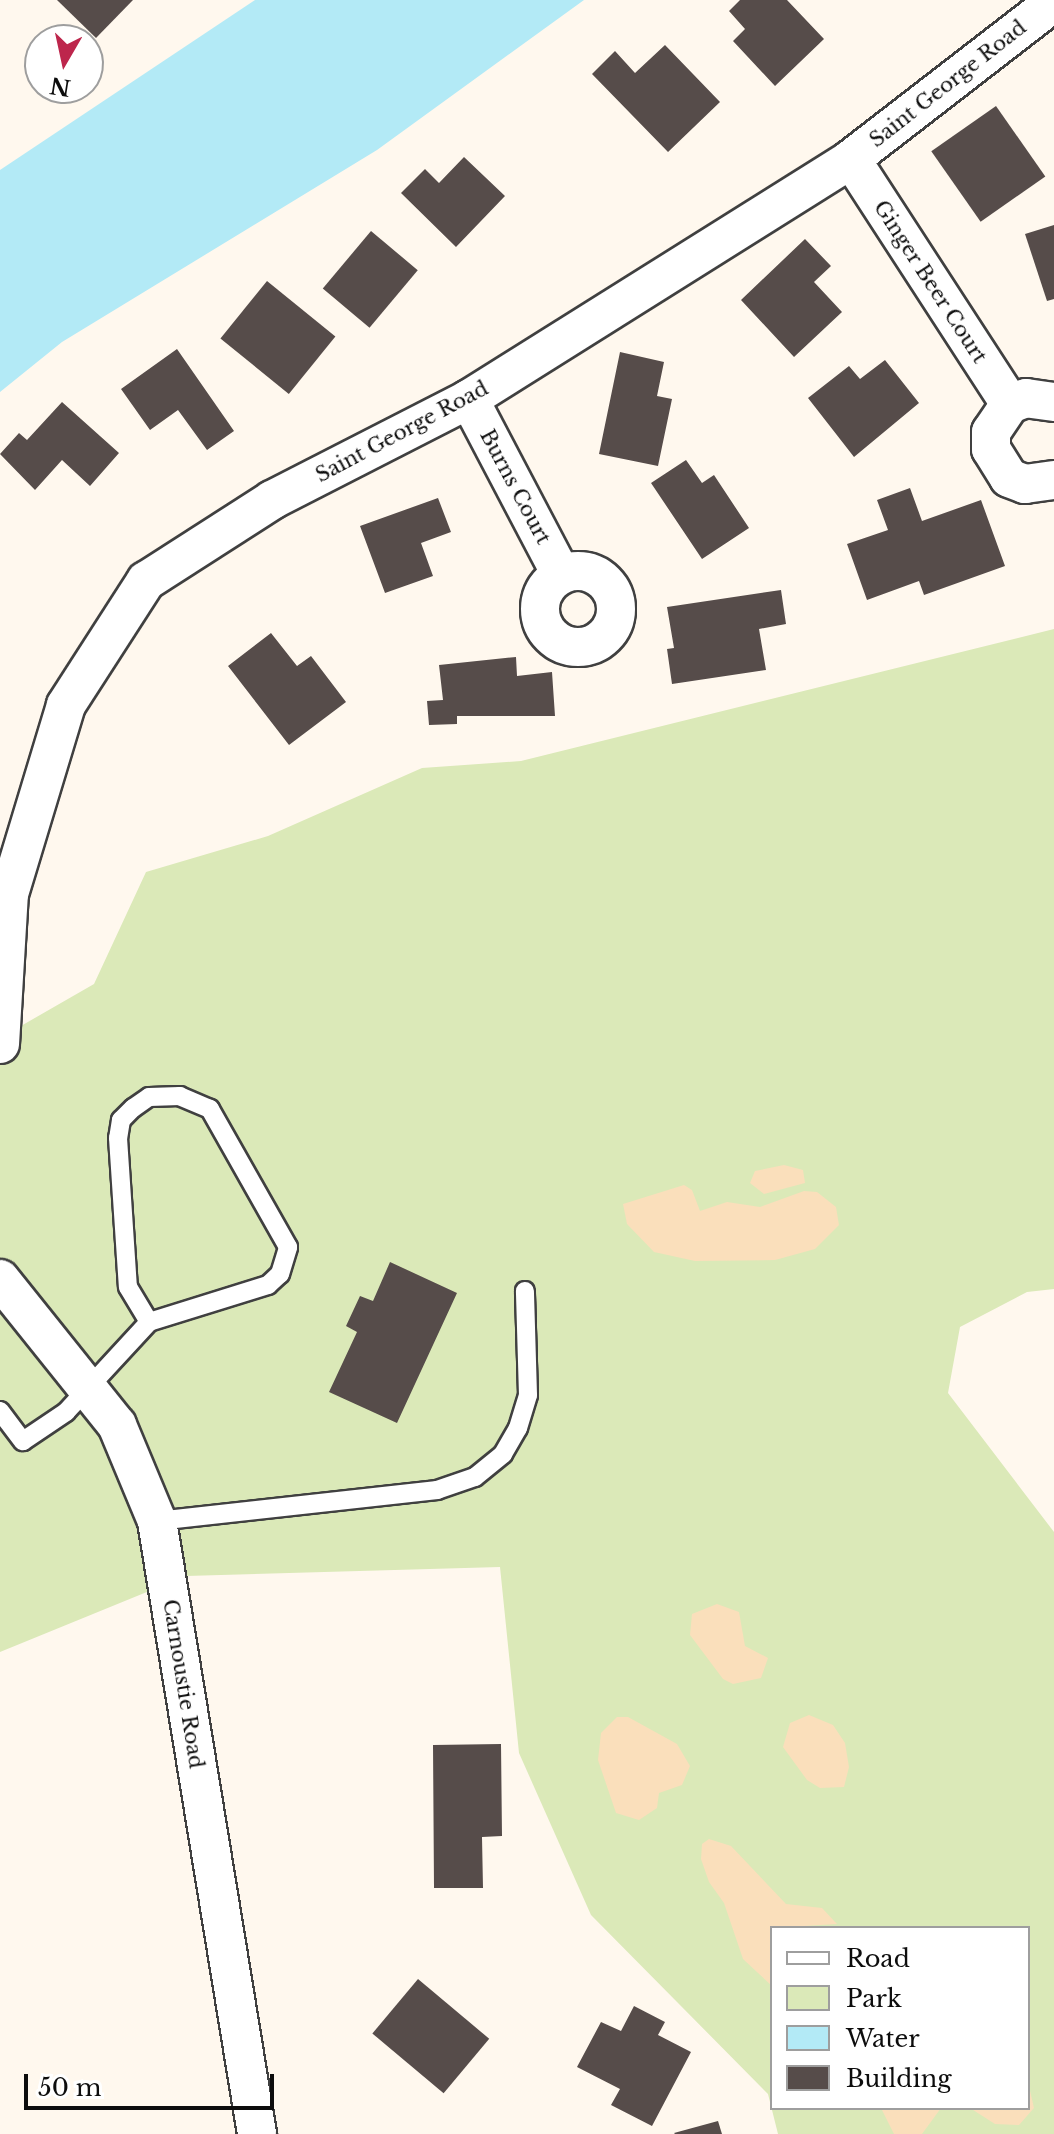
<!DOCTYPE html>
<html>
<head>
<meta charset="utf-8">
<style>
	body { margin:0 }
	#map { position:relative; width:1054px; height:2134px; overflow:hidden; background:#fff8ee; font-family:"Libre Baskerville",serif }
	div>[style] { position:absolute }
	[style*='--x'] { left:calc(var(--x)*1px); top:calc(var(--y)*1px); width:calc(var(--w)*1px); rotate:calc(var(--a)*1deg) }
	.green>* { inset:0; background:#dbe9b8 }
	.sand>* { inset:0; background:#fadfbb }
	.water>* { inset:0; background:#b3eaf6 }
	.building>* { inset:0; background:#564c4a; transform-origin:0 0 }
	.roads { filter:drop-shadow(2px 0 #404040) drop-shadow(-2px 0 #404040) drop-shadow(0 2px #404040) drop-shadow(0 -2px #404040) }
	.lane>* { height:18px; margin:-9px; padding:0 9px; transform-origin:9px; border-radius:9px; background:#fff }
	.street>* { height:38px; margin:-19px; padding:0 19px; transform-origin:19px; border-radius:19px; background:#fff }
	.street>.ring { margin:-19px; padding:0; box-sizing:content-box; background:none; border:38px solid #fff; border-radius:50% }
	span { translate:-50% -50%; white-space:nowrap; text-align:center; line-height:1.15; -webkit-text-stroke:8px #fff; paint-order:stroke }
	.street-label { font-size:20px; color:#0d0d0d }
	.legend { position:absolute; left:770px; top:1926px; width:260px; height:184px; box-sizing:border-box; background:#fff; border:2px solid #9e9e9e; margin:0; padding:10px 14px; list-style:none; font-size:24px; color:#0d0d0d }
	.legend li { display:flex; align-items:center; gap:16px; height:40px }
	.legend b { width:40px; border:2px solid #9e9e9e }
	.north { position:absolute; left:24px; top:24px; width:80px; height:80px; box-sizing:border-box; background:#fff; border:2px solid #9e9e9e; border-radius:50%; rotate:189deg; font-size:22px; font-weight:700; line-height:32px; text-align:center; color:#0d0d0d }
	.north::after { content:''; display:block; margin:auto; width:28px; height:36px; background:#bd264c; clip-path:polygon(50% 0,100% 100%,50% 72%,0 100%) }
	.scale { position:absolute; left:24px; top:2074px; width:250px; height:36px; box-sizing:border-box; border:4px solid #0d0d0d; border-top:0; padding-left:10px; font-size:24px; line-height:28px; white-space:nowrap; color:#0d0d0d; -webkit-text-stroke:6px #fff; paint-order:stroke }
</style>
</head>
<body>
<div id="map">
	<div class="green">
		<div style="clip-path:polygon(evenodd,1054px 629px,1054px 1289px,1027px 1292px,960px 1327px,948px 1393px,1054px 1532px,1054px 2134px,778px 2134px,768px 2094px,591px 1915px,519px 1753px,500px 1567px,186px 1576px,0 1652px,0 1038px,94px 984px,146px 872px,268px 836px,422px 768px,521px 761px,1054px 629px,772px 1928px,1028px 1928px,1028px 2108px,772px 2108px,772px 1928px)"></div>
	</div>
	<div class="sand">
		<div style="clip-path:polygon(784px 1165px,803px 1170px,805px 1183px,764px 1194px,750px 1183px,755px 1171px)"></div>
		<div style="clip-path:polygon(684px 1185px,692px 1190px,700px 1211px,727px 1202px,760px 1207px,804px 1191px,817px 1192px,836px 1207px,839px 1225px,815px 1249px,775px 1260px,695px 1261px,654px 1252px,627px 1224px,623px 1204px)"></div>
		<div style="clip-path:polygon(717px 1604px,739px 1612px,745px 1646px,768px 1658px,761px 1678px,733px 1684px,723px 1679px,690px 1635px,692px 1614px)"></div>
		<div style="clip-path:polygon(809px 1715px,833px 1725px,845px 1743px,849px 1767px,844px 1787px,820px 1788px,807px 1780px,783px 1747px,790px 1723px)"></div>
		<div style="clip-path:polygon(617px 1717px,628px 1717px,677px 1744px,690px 1766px,682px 1785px,659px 1793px,657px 1808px,639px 1820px,616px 1813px,598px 1760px,601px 1733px)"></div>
		<div style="clip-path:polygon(709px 1839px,731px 1846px,786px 1904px,822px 1908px,837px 1924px,772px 1928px,772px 1986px,743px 1959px,724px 1903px,709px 1882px,701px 1859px,702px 1844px)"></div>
		<div style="clip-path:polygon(1028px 2082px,1034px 2108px,1019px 2125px,995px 2124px,970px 2108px,1028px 2108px)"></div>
		<div style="clip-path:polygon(881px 2108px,941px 2108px,922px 2134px,894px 2134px)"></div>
	</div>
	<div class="water">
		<div style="clip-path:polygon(255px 0,584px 0,377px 150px,62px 342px,0 392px,0 170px)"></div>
	</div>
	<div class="building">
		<div style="clip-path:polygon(57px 0,133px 0,96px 38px)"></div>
		<div style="clip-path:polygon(740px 0,787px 0,824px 39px,775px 86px,733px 41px,745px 29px,729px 11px)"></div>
		<div style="clip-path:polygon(665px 45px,720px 102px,668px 152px,592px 74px,615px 51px,635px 73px)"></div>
		<div style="left:996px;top:106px;width:86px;height:79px;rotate:55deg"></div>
		<div style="clip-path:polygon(464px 157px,505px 196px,456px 247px,401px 193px,425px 169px,439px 183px)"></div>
		<div style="clip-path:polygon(1054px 225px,1054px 299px,1047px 301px,1025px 234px)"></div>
		<div style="left:371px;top:231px;width:61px;height:75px;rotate:40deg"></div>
		<div style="clip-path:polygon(805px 239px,831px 266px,814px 282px,842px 312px,794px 357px,741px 300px)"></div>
		<div style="left:267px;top:281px;width:88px;height:74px;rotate:39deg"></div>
		<div style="clip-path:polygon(177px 349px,234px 431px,207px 450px,178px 410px,150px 430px,121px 389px)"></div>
		<div style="clip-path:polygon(620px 352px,664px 362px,657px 396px,672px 399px,658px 466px,599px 454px)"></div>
		<div style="clip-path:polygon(885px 360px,919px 403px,854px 457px,808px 398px,849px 366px,860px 379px)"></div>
		<div style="clip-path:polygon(62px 402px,119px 453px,90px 486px,62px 460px,35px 490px,0 454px,19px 433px,27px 440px)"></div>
		<div style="clip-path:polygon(686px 460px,702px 483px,714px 475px,749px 528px,702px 559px,651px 483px)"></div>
		<div style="clip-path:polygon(910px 488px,922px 521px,981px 500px,1005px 566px,924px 595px,919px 581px,867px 600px,847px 544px,888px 530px,877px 500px)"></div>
		<div style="clip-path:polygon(438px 498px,451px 532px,421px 543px,433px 576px,385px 593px,360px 526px)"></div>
		<div style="clip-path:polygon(781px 590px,786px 624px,759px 629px,766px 670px,672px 684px,667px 649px,674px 648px,667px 607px)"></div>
		<div style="clip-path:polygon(271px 633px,297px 666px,311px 656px,346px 702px,289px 745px,228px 666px)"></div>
		<div style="clip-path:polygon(516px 657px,517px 676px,552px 672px,555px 716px,457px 716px,457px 724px,429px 725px,427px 701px,443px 700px,439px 665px)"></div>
		<div style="clip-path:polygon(390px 1262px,457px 1293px,397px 1423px,329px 1392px,357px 1332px,346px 1326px,360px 1296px,373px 1301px)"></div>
		<div style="clip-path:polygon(501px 1744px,502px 1836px,482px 1837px,483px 1888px,434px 1888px,433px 1745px)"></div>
		<div style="left:418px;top:1979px;width:93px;height:71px;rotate:40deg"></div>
		<div style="clip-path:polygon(634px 2006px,665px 2022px,658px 2035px,691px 2052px,652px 2126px,611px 2105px,620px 2089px,577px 2067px,601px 2022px,621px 2031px)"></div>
		<div style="clip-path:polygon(718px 2121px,722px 2134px,675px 2134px,674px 2133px)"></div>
	</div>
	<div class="roads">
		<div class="lane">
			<div style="--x:0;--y:1411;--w:38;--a:53"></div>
			<div style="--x:23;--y:1441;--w:52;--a:-34"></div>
			<div style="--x:66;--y:1412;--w:122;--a:-47.3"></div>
			<div style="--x:149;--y:1322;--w:125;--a:-17.3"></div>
			<div style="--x:268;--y:1285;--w:16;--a:-43"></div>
			<div style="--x:280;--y:1274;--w:28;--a:-73"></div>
			<div style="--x:288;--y:1247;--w:159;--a:-119.5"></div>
			<div style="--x:210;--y:1109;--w:33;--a:-157"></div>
			<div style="--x:180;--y:1096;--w:31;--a:178"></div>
			<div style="--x:149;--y:1097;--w:19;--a:145"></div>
			<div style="--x:133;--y:1108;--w:17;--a:135"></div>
			<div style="--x:121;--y:1120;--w:18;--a:99"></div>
			<div style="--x:118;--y:1138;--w:149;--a:86.2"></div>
			<div style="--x:128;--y:1287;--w:41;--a:59"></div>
			<div style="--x:157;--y:1521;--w:282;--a:-6.3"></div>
			<div style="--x:437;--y:1490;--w:40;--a:-18.9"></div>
			<div style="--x:475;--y:1477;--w:36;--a:-39"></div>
			<div style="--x:503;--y:1454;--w:30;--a:-60"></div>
			<div style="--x:518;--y:1428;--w:34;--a:-73"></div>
			<div style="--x:528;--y:1395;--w:104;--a:-91.7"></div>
		</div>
		<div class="street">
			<div style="--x:851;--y:159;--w:292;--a:57"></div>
			<div style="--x:469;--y:399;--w:198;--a:62.3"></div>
			<div style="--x:1054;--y:402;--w:28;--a:-172"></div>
			<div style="--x:1026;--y:398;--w:17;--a:159"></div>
			<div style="--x:1010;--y:404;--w:34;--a:124"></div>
			<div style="--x:991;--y:432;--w:17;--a:90"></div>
			<div style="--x:991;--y:449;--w:34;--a:58"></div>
			<div style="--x:1009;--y:478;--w:17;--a:21"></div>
			<div style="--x:1025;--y:484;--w:29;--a:-8"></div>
			<div class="ring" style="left:540px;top:571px;width:38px;height:38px"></div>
			<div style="--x:0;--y:1044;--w:150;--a:-86.6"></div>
			<div style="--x:9;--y:894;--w:197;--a:-73.2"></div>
			<div style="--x:66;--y:705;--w:148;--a:-57.2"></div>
			<div style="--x:146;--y:581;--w:150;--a:-32.7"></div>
			<div style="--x:272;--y:500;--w:221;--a:-27.1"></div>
			<div style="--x:469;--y:399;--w:451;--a:-32.1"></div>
			<div style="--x:851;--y:159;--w:257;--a:-37.7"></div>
			<div style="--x:0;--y:1279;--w:187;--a:51.3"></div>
			<div style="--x:117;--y:1425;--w:104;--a:67.4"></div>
			<div style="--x:157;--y:1521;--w:621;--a:80.73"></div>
		</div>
	</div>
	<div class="street-label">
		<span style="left:948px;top:84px;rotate:-38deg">Saint George Road</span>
		<span style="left:930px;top:282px;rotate:57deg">Ginger Beer Court</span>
		<span style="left:402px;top:432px;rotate:-28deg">Saint George Road</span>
		<span style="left:515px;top:487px;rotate:62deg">Burns Court</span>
		<span style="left:183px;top:1684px;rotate:81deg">Carnoustie Road</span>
	</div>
	<ul class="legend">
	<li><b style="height:10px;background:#fff"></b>Road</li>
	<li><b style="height:22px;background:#dbe9b8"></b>Park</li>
	<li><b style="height:22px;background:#b3eaf6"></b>Water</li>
	<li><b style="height:22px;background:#564c4a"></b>Building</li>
	</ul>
	<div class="north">N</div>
	<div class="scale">50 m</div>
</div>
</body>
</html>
